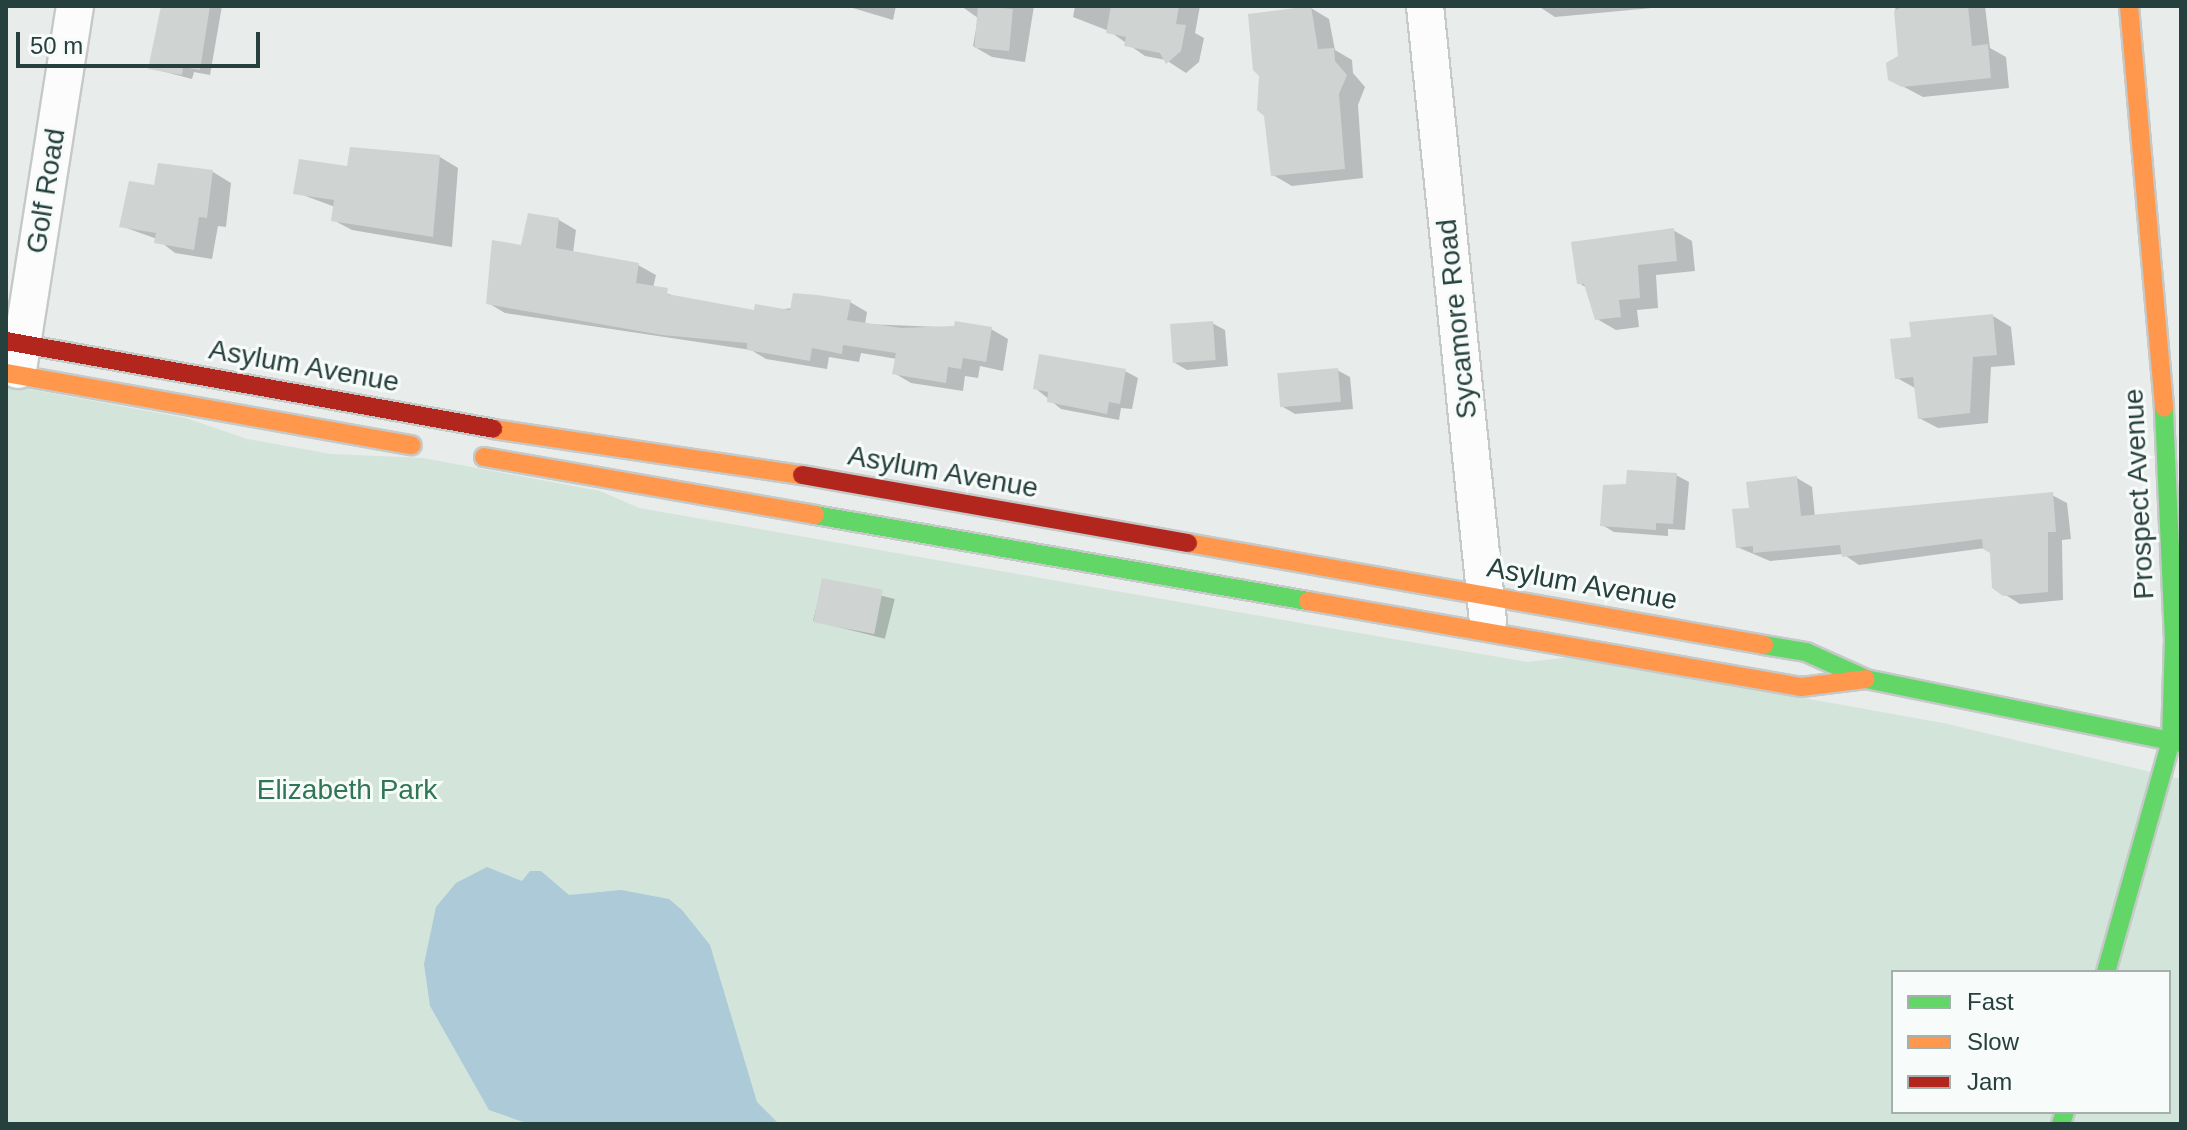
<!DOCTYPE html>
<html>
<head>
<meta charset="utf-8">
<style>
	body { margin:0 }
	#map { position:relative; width:2187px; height:1130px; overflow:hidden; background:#e8eceb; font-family:Arial,sans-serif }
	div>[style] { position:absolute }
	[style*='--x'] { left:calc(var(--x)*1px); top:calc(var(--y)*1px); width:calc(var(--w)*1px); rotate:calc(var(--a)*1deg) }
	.green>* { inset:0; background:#d3e4da }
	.water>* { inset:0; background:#accad8 }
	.shadow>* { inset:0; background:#0003; transform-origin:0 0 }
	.building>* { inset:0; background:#cfd3d2; transform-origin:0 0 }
	.roads { filter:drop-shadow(2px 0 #c5c9c8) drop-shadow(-2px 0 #c5c9c8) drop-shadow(0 2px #c5c9c8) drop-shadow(0 -2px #c5c9c8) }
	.street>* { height:36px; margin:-18px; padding:0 18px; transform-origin:18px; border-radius:18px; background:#fcfcfc }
	.fast>* { height:18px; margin:-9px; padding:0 9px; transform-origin:9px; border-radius:9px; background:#63d668 }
	.slow>* { height:18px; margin:-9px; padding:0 9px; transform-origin:9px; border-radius:9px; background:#ff974d }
	.jam>* { height:18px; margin:-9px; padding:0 9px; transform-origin:9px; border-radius:9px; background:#b3261e }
	span { translate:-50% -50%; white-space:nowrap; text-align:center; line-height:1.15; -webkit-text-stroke:6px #f7fbf9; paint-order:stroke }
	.street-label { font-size:28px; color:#26403d }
	.park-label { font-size:28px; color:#317557 }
	.frame { position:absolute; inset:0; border:8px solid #26403d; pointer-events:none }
	.legend { position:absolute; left:1891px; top:970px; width:280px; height:144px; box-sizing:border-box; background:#f7fbf9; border:2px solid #a3b0ae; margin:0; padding:10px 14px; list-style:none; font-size:24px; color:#26403d }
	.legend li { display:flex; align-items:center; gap:16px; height:40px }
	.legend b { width:40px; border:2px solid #a3b0ae }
	.scale { position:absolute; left:16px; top:32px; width:244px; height:36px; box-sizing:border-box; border:4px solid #26403d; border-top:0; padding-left:10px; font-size:24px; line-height:28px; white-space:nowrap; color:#26403d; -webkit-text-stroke:6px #f7fbf9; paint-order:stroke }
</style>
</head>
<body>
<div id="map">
	<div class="green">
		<div style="clip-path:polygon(evenodd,6px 385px,186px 418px,247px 439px,331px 454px,423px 458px,600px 491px,639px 508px,942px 561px,1527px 662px,1573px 657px,1943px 723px,2181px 779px,2181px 1124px,6px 1124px,6px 385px,1893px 972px,2169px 972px,2169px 1112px,1893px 1112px,1893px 972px)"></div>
	</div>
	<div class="water">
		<div style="clip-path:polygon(487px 867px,522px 881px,530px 871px,541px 871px,569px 895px,621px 890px,669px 899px,682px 910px,710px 945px,757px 1102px,779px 1124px,529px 1124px,489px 1110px,430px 1006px,424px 964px,436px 907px,456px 883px)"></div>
	</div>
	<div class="shadow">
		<div style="clip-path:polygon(162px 6px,222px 6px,210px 75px,194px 72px,192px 79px,150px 68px)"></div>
		<div style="clip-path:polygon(846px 6px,896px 6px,893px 20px)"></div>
		<div style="clip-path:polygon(1034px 6px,1025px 62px,992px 57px,973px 46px,978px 18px,961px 6px)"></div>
		<div style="clip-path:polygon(1075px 6px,1200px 6px,1195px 33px,1204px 38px,1199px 62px,1186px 73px,1166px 60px,1145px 56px,1109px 31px,1073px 17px)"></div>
		<div style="clip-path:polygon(1538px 6px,1652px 6px,1652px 8px,1555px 17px)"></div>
		<div style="clip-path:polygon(1895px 6px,1985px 6px,1990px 48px,2006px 57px,2009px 88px,1923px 97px,1889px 79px,1900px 57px)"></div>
		<div style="clip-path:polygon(1311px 8px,1329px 19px,1335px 50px,1352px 60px,1353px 73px,1365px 87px,1358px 105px,1363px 178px,1292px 186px,1273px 175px,1261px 75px)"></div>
		<div style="clip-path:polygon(440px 157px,458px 168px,452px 247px,352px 230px,333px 220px,335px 207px,295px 192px,348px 169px)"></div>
		<div style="clip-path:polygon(213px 172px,231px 183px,226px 227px,218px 226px,212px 259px,175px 253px,157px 239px,121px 226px,156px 187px)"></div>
		<div style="clip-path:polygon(559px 220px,576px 230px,573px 253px,638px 265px,656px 275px,653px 288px,682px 299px,756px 312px,850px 302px,867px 312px,865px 324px,991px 329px,1008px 339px,1003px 371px,980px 366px,978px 378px,965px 376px,963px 391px,911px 383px,894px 373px,897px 359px,861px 353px,859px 362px,829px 357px,827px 369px,766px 359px,751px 350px,505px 313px,488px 303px,523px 247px)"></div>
		<div style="clip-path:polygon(1673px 230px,1692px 241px,1695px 271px,1656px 275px,1658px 308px,1637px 310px,1639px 327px,1616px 330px,1597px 319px,1587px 288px,1579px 283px)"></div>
		<div style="clip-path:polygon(1993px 316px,2011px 327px,2015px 365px,1991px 367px,1988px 423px,1938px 428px,1919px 418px,1915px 388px,1897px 378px,1913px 339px)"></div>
		<div style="clip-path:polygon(1212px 323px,1225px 330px,1228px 366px,1187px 370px,1175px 363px)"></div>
		<div style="clip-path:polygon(1337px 370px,1350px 377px,1353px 409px,1295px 414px,1283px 407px)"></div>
		<div style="clip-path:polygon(1125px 371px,1138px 378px,1132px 409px,1121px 408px,1119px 420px,1061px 409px,1035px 388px)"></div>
		<div style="clip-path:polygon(1676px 475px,1689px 482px,1685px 530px,1668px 529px,1668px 536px,1614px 532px,1602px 525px,1628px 486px)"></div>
		<div style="clip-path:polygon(1797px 478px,1812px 487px,1815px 517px,2052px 495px,2067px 503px,2071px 539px,2062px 540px,2063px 600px,2020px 604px,2004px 594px,1992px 552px,1985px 548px,1859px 565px,1843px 554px,1770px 561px,1737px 547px,1752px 509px)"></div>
		<div style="left:823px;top:581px;width:74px;height:41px;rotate:14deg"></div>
	</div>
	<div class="building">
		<div style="clip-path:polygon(161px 6px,210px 6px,200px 70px,183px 67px,182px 75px,148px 69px)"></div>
		<div style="left:978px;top:6px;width:35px;height:42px;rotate:5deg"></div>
		<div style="clip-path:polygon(1111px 6px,1179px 6px,1176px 24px,1186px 25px,1181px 51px,1166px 64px,1160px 53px,1124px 46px,1126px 37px,1106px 33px)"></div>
		<div style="clip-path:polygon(1311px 6px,1318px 49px,1334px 48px,1335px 61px,1347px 75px,1339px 94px,1345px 169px,1271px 176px,1264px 116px,1257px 110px,1259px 76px,1253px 70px,1248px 14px)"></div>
		<div style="clip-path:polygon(1904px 6px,1968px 6px,1972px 46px,1988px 44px,1991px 78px,1902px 87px,1888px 80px,1886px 63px,1898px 56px,1894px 11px)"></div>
		<div style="clip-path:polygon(350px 147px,440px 155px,433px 237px,331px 221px,334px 200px,293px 194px,299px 159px,347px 166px)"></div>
		<div style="clip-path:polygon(158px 163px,213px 170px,207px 218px,199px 217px,194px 250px,154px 243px,156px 233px,119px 227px,129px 181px,154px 185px)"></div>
		<div style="clip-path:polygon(528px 213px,559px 218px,556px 248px,639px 263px,636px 283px,668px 288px,667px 294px,754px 310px,755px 304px,790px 310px,793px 293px,817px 295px,851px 300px,847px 320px,901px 328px,954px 326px,955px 321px,992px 327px,986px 362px,963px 358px,961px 369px,948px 367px,946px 383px,892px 374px,896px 353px,843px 345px,842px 354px,812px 348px,810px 361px,747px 350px,747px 343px,662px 335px,486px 304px,492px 240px,521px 245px)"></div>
		<div style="clip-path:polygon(1674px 228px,1677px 261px,1638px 265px,1640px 298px,1619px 300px,1621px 317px,1595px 320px,1584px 284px,1577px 284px,1571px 242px)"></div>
		<div style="clip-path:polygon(1993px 314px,1997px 355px,1973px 357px,1970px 413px,1918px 419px,1913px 377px,1895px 379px,1890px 339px,1911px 337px,1909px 322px)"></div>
		<div style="left:1213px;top:321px;width:39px;height:43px;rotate:86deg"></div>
		<div style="clip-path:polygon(1039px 354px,1126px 369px,1120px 404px,1109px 402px,1107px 414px,1047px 402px,1048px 392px,1033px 389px)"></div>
		<div style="left:1338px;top:368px;width:34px;height:61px;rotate:85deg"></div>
		<div style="clip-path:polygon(1627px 470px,1677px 473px,1673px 524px,1656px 523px,1656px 530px,1600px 526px,1603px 485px,1626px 484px)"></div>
		<div style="clip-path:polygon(1797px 476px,1801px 516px,2053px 492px,2056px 532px,2048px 532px,2048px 592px,2003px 596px,1992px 588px,1990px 553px,1983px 549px,1982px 539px,1842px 557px,1840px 545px,1753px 553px,1753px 546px,1736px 548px,1732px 509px,1749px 508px,1746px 482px)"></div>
		<div style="left:822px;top:578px;width:62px;height:45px;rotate:11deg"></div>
	</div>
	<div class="roads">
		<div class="street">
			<div style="--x:1425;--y:6;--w:619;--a:84.16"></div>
			<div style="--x:18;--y:370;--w:368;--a:-81.1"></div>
		</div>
		<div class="fast">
			<div style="--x:815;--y:515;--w:500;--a:9.9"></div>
			<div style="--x:1764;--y:645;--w:43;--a:9.5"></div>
			<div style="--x:1806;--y:652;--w:66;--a:24.2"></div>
			<div style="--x:1866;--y:679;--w:321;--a:11.5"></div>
			<div style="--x:2106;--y:972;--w:241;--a:-74.3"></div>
			<div style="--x:2171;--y:740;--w:100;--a:-88.3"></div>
			<div style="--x:2174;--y:640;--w:233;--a:-92.5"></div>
			<div style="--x:2061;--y:1124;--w:13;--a:-72"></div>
		</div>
		<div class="slow">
			<div style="--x:2129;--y:6;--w:403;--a:85"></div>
			<div style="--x:6;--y:373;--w:412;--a:10.1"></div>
			<div style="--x:493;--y:429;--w:312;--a:8.5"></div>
			<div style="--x:484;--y:457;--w:336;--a:9.9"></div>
			<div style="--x:1188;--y:543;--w:585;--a:10.04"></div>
			<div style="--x:1308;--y:601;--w:500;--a:9.9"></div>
			<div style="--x:1801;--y:687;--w:65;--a:-7"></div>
		</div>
		<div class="jam">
			<div style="--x:6;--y:341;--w:495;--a:10.2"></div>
			<div style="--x:802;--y:475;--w:392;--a:10"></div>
		</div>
	</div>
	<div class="street-label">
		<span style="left:46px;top:191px;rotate:-81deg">Golf Road</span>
		<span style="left:1457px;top:319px;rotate:-96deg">Sycamore Road</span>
		<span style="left:304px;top:366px;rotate:10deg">Asylum Avenue</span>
		<span style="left:943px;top:472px;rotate:10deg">Asylum Avenue</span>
		<span style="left:2139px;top:494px;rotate:-93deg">Prospect Avenue</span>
		<span style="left:1582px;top:584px;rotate:10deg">Asylum Avenue</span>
	</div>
	<div class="park-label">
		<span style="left:347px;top:790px">Elizabeth Park</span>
	</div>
	<div class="frame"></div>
	<ul class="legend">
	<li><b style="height:10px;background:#63d668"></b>Fast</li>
	<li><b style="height:10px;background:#ff974d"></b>Slow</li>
	<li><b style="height:10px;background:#b3261e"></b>Jam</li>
	</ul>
	<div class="scale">50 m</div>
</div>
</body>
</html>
